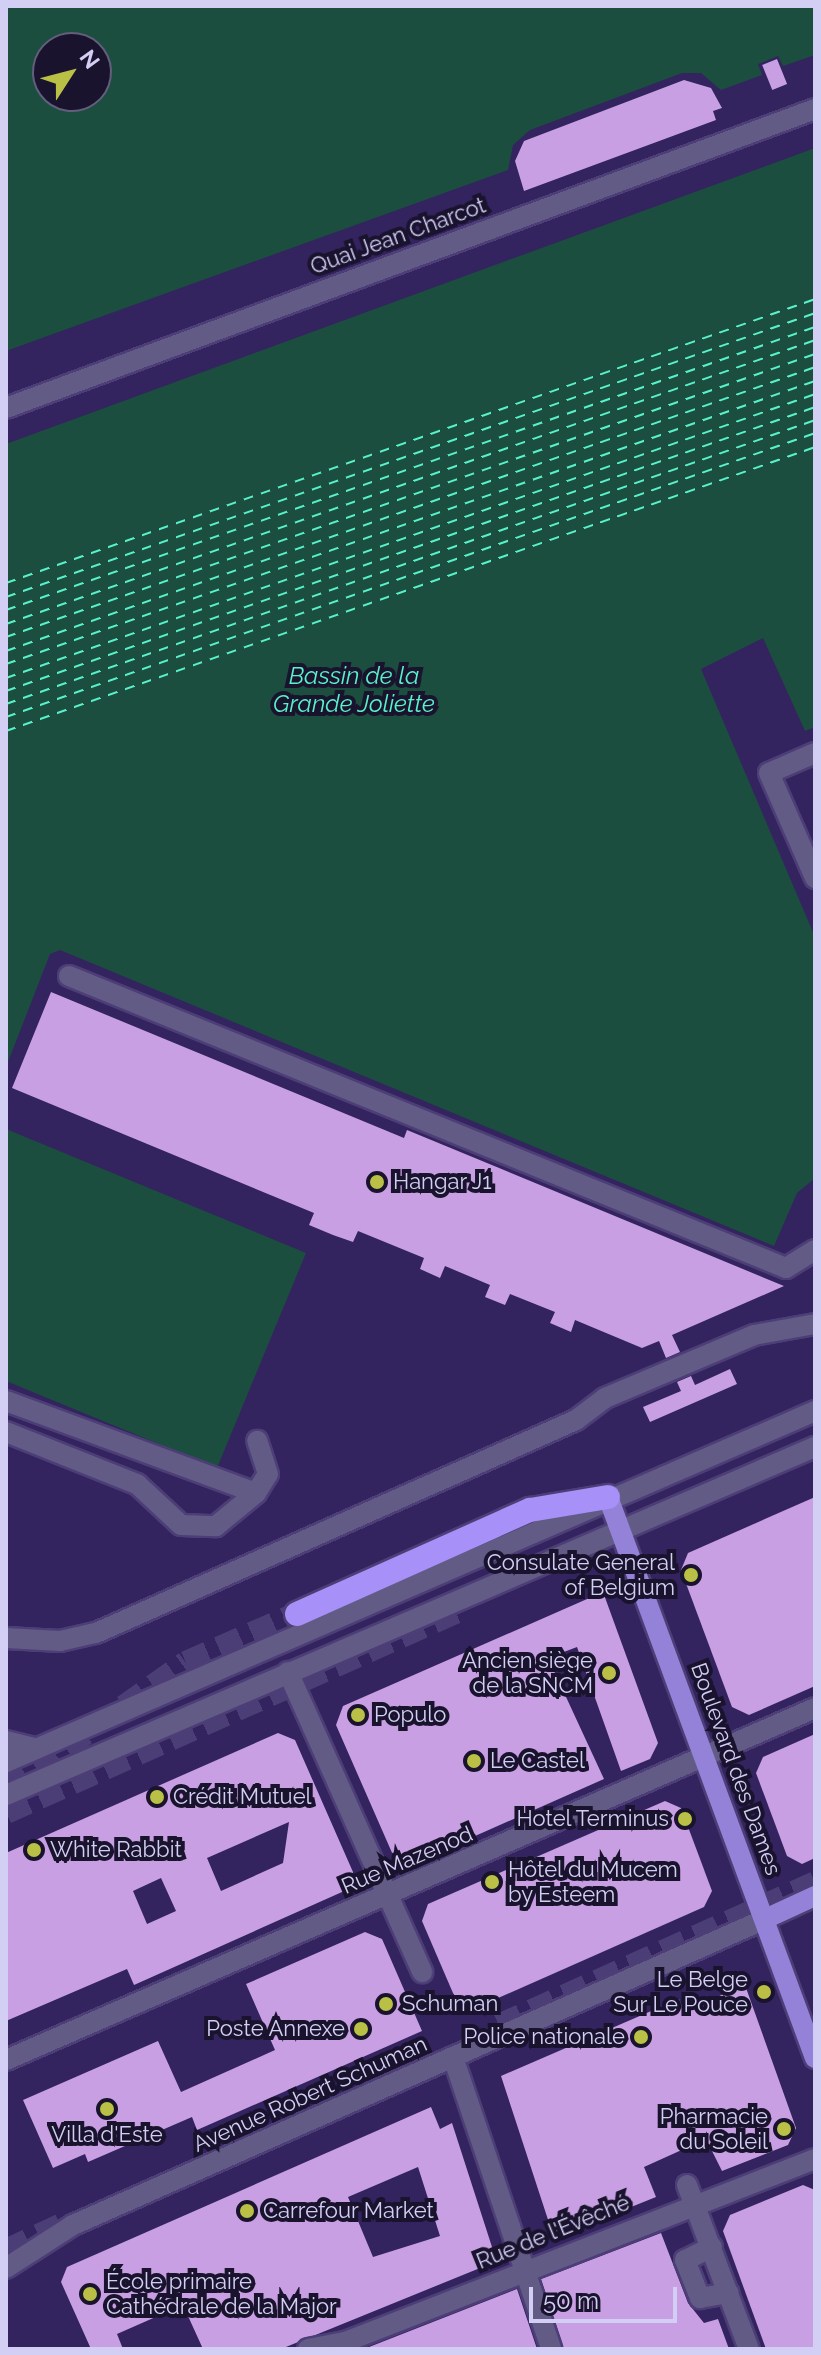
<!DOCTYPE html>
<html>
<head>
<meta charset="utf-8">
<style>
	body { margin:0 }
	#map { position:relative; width:821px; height:2355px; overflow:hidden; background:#33235f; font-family:Raleway,sans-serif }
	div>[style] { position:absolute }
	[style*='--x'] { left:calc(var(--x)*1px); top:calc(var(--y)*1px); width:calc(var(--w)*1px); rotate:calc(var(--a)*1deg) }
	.water>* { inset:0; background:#1c4e40 }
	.ferry>* { height:2px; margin-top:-1px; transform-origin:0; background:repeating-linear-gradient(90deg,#58f1c8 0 10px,transparent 0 18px) }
	.building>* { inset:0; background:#c89fe2; transform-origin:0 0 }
	.highway-tunnel>* { height:24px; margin-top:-12px; transform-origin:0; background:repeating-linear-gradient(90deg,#4b3d75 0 24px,transparent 0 36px) }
	.roads { filter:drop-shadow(2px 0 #4d3e77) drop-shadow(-2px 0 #4d3e77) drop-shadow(0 2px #4d3e77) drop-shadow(0 -2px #4d3e77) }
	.minor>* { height:20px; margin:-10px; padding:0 10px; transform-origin:10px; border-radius:10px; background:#625b85 }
	.major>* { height:20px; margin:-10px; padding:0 10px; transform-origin:10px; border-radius:10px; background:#9382d8 }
	.highway>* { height:24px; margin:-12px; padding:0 12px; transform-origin:12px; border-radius:12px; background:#a791f8 }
	.dots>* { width:22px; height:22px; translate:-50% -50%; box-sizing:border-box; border:4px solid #19132e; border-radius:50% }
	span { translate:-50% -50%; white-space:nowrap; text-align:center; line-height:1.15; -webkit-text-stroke:8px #19132e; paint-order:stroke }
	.street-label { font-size:22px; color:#d3cef3 }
	.poi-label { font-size:22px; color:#d3cef3 }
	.left { translate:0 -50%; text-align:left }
	.right { translate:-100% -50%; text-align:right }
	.water-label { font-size:24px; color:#58f1c8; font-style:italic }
	.frame { position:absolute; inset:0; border:8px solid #d3cef3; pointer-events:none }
	.north { position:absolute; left:32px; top:32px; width:80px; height:80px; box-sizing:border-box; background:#19132e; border:2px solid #635e7d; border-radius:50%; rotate:54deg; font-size:22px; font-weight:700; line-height:32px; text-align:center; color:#d3cef3 }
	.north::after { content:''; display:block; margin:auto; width:28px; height:36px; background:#bac045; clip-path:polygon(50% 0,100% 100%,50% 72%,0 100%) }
	.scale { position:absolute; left:529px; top:2287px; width:148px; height:36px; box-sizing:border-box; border:4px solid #d3cef3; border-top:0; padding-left:10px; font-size:24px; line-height:28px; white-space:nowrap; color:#d3cef3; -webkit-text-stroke:6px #19132e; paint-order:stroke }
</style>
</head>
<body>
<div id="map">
	<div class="water">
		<div style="clip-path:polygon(evenodd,6px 6px,815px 6px,815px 55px,783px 66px,778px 56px,758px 64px,762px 75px,721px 90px,701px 73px,682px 73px,530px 130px,513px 145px,508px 170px,6px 351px,6px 6px,48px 48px,96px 48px,96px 96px,48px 96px,48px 48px)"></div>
		<div style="clip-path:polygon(815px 148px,815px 727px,805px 731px,763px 638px,701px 669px,815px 937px,815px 1178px,797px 1193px,774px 1246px,60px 950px,50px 954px,6px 1067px,6px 444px)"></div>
		<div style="clip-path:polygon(6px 1129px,306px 1253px,217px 1468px,6px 1381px)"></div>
	</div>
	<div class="ferry">
		<div style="--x:6;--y:583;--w:857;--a:-19.34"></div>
		<div style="--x:6;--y:597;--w:857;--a:-19.34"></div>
		<div style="--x:6;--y:610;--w:857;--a:-19.28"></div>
		<div style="--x:6;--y:624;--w:857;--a:-19.34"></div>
		<div style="--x:6;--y:637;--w:857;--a:-19.28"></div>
		<div style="--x:6;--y:651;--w:857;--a:-19.34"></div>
		<div style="--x:6;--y:664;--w:857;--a:-19.28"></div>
		<div style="--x:6;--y:678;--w:857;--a:-19.34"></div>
		<div style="--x:6;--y:691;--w:857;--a:-19.34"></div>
		<div style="--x:6;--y:704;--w:857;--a:-19.34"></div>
		<div style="--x:6;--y:717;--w:857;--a:-19.34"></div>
		<div style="--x:6;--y:731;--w:857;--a:-19.34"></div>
	</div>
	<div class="building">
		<div style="left:777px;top:59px;width:27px;height:16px;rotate:68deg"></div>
		<div style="clip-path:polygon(684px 80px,711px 88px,722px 108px,713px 111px,716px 120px,524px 191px,515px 161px,524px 141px)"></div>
		<div style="clip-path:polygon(51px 992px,404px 1138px,407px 1130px,784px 1286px,672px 1335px,680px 1352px,666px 1358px,659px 1341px,642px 1348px,575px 1320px,571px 1332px,550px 1323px,555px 1312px,510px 1294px,505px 1305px,485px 1297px,490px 1285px,445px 1266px,440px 1278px,420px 1269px,424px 1258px,358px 1231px,353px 1242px,333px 1235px,309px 1225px,314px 1213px,12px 1088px)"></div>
		<div style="clip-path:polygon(730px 1369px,737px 1384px,650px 1422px,643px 1407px,681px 1391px,677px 1382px,691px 1376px,695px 1385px)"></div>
		<div style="clip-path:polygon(815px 1497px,815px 1686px,749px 1715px,732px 1707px,681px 1570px,688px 1553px)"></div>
		<div style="clip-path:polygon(603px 1592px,658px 1743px,650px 1759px,621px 1771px,577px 1647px,548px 1658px,604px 1779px,412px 1864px,393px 1855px,336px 1725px,343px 1706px)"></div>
		<div style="clip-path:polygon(evenodd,278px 1733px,295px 1740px,353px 1872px,351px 1888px,134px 1985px,127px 1969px,6px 2021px,6px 1853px,278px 1733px,289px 1822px,283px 1863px,221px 1891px,207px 1858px,289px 1822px,278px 1733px,161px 1878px,176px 1911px,147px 1924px,133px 1891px,161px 1878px)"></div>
		<div style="clip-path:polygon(815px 1734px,815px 1858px,802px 1864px,787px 1856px,756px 1773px,763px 1757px)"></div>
		<div style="clip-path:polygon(665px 1801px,681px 1808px,712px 1891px,704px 1907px,462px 2014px,422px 1921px,428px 1904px)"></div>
		<div style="clip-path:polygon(365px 1932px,382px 1939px,422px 2031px,197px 2130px,192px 2117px,88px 2162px,85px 2154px,53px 2168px,23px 2100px,158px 2041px,181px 2092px,275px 2050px,246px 1984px)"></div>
		<div style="clip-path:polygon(745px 1985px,796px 2128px,788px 2145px,722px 2171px,706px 2139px,644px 2167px,656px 2197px,554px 2238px,501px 2076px,679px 1999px,684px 2011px)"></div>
		<div style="clip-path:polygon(evenodd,431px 2107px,440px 2129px,452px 2123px,492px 2247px,485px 2266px,281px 2349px,203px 2349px,183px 2305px,117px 2334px,123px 2349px,91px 2349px,61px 2282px,67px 2267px,431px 2107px,418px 2167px,440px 2236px,373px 2257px,348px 2197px,418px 2167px)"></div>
		<div style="clip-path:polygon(803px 2185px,815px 2190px,815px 2349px,766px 2349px,723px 2231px,730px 2215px)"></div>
		<div style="clip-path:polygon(661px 2233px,688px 2303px,704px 2323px,718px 2319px,729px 2349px,564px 2349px,541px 2279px)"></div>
		<div style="clip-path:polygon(517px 2289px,537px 2349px,364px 2349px)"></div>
	</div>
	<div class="highway-tunnel">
		<div style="--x:124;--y:1707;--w:76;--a:-35.4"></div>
		<div style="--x:186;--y:1663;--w:121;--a:-23.8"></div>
		<div style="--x:6;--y:1788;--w:102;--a:-34.6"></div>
		<div style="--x:6;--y:1812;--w:499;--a:-24"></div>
		<div style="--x:499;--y:2026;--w:347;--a:-24.3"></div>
		<div style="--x:6;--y:2251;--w:62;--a:-24.9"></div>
	</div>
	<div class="roads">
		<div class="minor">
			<div style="--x:6;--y:408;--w:862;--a:-20.28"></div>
			<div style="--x:815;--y:753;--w:50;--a:156.5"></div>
			<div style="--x:769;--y:773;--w:115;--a:66.3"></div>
			<div style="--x:69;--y:976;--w:774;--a:22.16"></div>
			<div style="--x:786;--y:1268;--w:34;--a:-32"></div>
			<div style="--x:6;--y:1401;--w:266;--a:20.2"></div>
			<div style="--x:256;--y:1493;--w:22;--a:-58"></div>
			<div style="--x:268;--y:1474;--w:35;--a:-108"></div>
			<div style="--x:6;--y:1432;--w:141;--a:21.7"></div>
			<div style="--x:137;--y:1484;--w:60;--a:43"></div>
			<div style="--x:181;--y:1525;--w:35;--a:2"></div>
			<div style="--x:216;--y:1526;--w:52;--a:-39.5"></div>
			<div style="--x:6;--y:1638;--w:54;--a:3.2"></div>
			<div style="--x:60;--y:1641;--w:37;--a:-13"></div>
			<div style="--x:96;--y:1633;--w:525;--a:-23.93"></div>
			<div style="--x:576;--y:1420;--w:36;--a:-37"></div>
			<div style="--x:605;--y:1398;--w:162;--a:-22.9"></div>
			<div style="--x:754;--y:1335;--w:62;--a:-10.2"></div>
			<div style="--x:288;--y:1672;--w:329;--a:65.9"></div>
			<div style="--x:6;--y:1741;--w:32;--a:14"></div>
			<div style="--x:6;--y:1762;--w:882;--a:-23.45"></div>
			<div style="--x:6;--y:1795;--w:881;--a:-23.28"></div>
			<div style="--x:453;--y:2057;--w:308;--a:71.4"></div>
			<div style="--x:6;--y:2060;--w:882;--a:-23.51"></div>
			<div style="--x:687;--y:2185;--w:175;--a:69.3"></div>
			<div style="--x:712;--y:2247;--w:30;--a:154"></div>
			<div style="--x:685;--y:2260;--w:41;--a:68.5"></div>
			<div style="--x:700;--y:2298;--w:29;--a:-10"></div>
			<div style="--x:6;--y:2268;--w:80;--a:-32.7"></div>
			<div style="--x:73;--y:2225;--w:757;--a:-23.85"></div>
			<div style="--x:308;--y:2349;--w:38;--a:-11"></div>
			<div style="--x:345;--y:2342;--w:504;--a:-21.27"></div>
		</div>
		<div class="major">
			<div style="--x:608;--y:1497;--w:598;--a:69.75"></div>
			<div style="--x:765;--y:1919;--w:55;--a:-24.7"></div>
		</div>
		<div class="highway">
			<div style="--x:297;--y:1614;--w:255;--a:-24.1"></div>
			<div style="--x:530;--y:1510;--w:79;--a:-9.5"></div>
		</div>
	</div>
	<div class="dots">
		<div style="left:377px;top:1182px;background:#bac045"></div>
		<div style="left:691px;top:1575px;background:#bac045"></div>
		<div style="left:609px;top:1673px;background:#bac045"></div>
		<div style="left:358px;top:1715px;background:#bac045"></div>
		<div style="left:474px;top:1761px;background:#bac045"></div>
		<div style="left:157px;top:1797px;background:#bac045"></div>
		<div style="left:685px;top:1819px;background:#bac045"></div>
		<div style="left:34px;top:1850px;background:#bac045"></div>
		<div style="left:492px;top:1882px;background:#bac045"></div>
		<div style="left:764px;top:1992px;background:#bac045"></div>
		<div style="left:386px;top:2004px;background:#bac045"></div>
		<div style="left:361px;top:2029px;background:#bac045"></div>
		<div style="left:641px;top:2037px;background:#bac045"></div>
		<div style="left:107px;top:2109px;background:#bac045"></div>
		<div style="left:784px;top:2129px;background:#bac045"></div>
		<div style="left:247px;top:2211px;background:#bac045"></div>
		<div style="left:90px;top:2294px;background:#bac045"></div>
	</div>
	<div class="street-label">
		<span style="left:398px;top:236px;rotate:-20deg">Quai Jean Charcot</span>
		<span style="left:736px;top:1769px;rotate:70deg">Boulevard des Dames</span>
		<span style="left:407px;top:1860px;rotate:-23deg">Rue Mazenod</span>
		<span style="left:310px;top:2094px;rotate:-24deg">Avenue Robert Schuman</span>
		<span style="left:553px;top:2232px;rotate:-22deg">Rue de l'Évêché</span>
	</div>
	<div class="poi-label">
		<span class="left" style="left:393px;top:1182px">Hangar J1</span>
		<span class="right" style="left:675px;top:1575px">Consulate General<br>of Belgium</span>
		<span class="right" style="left:593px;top:1673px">Ancien siège<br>de la SNCM</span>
		<span class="left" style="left:374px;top:1715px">Populo</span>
		<span class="left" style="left:490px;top:1761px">Le Castel</span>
		<span class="left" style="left:173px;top:1797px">Crédit Mutuel</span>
		<span class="right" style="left:669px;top:1819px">Hotel Terminus</span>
		<span class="left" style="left:50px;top:1850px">White Rabbit</span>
		<span class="left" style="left:508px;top:1882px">Hôtel du Mucem<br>by Esteem</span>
		<span class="right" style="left:748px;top:1992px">Le Belge<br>Sur Le Pouce</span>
		<span class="left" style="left:402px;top:2004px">Schuman</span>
		<span class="right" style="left:345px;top:2029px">Poste Annexe</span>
		<span class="right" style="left:625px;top:2037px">Police nationale</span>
		<span class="right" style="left:768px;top:2129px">Pharmacie<br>du Soleil</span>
		<span style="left:107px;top:2135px">Villa d'Este</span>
		<span class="left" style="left:263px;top:2211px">Carrefour Market</span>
		<span class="left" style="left:106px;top:2294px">École primaire<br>Cathédrale de la Major</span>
	</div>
	<div class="water-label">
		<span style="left:354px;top:690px">Bassin de la<br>Grande Joliette</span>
	</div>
	<div class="frame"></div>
	<div class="north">N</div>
	<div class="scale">50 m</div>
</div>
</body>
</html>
